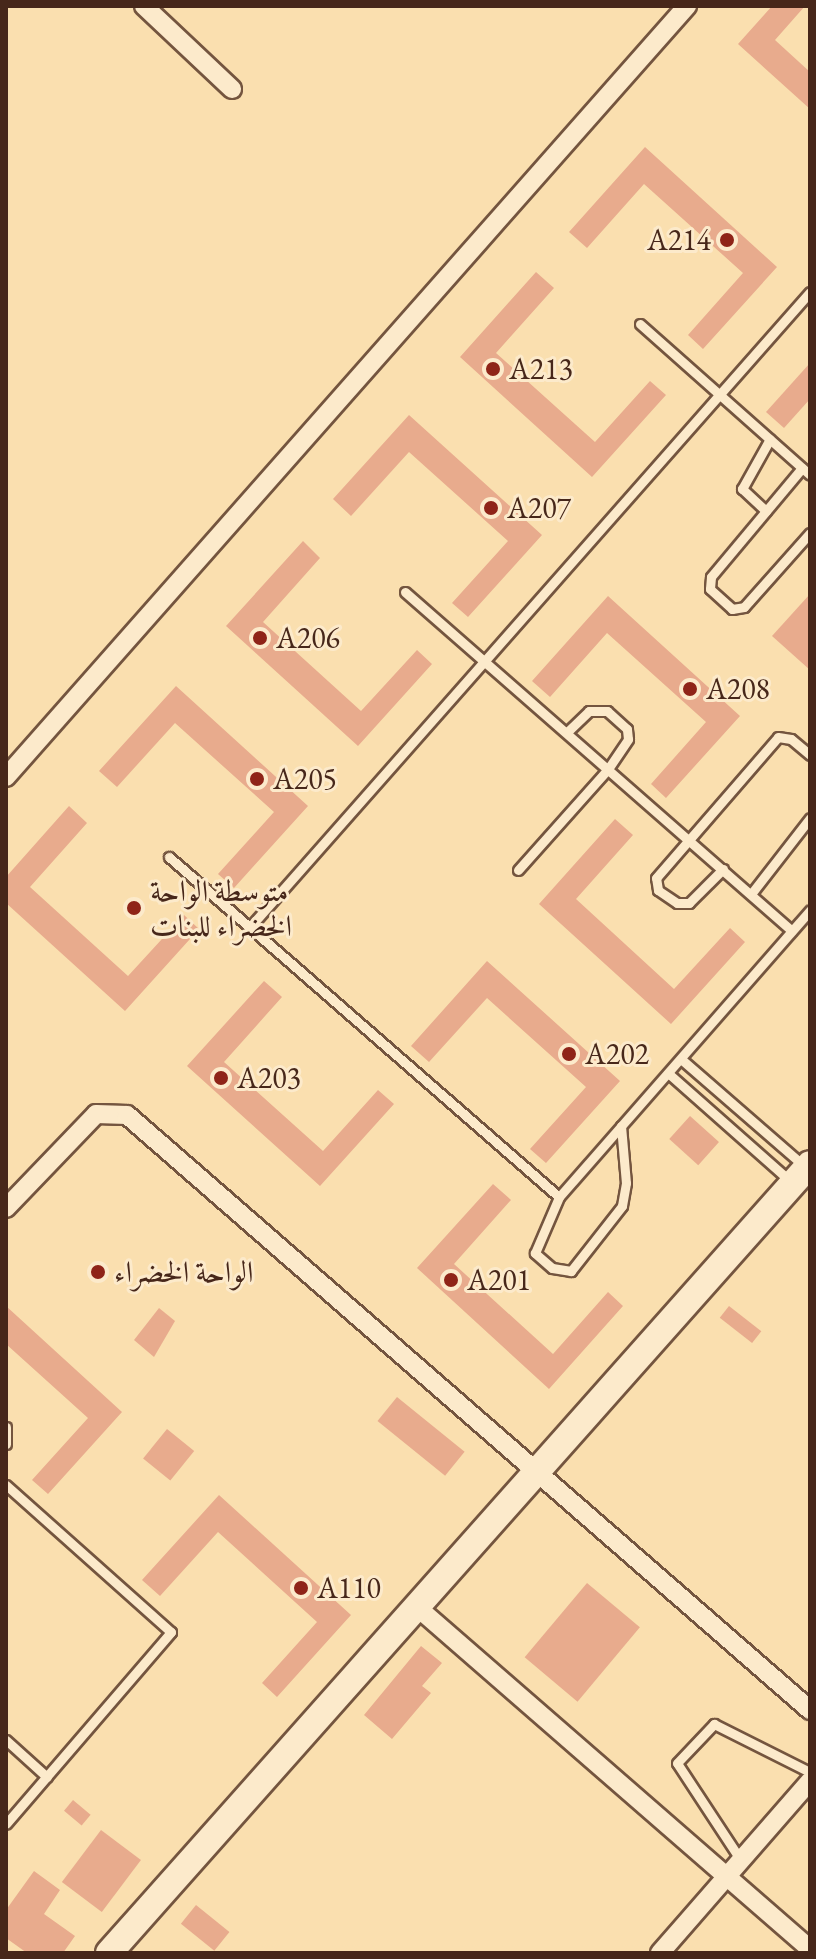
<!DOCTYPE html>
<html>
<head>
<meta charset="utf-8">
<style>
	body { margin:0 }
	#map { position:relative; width:816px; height:1959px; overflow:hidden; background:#fadfaf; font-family:"EB Garamond",Amiri,serif }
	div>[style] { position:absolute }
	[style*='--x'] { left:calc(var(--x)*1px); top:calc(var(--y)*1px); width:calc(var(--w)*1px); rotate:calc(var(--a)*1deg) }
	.building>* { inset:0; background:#e8ab8d; transform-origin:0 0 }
	.roads { filter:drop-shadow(2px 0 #74553f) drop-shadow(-2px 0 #74553f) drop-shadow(0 2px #74553f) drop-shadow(0 -2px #74553f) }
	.lane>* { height:9px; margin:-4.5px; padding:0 4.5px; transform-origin:4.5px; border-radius:4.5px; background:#fceacb }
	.street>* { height:18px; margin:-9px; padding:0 9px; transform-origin:9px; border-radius:9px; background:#fceacb }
	.secondary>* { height:26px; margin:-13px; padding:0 13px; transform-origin:13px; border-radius:13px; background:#fceacb }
	.dots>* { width:22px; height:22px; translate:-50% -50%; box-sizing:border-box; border:4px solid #fceacb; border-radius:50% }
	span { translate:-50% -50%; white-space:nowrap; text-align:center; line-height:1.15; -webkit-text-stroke:6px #fceacb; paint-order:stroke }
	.poi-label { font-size:30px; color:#47271a }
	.right { translate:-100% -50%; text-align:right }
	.left { translate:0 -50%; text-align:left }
	.frame { position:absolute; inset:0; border:8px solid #47271a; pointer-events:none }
</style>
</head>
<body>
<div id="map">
	<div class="building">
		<div style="clip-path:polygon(772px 6px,805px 6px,775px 40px,810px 72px,810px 109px,738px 44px)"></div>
		<div style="clip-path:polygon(645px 147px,777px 267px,703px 349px,688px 335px,743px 273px,644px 184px,587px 248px,569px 232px)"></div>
		<div style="clip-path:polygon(536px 272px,554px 288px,496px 353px,595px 442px,650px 381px,666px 395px,592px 477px,460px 357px)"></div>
		<div style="clip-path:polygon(810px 363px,810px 399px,784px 428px,766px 412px)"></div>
		<div style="clip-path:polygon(409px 415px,542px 535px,468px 617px,452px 603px,508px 541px,409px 452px,351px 516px,333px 499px)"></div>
		<div style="clip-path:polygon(303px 541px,320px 558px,263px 622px,361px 711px,417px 650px,432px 664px,358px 746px,226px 626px)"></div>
		<div style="clip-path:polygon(810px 594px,810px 670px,772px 636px)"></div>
		<div style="clip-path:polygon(608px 596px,740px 716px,666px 798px,651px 784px,706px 722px,607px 633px,550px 697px,532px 681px)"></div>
		<div style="clip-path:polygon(176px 686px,308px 806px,234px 888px,218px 874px,274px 812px,175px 723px,117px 787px,99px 771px)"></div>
		<div style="clip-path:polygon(69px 806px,87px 823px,30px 887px,128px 976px,184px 915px,199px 929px,125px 1011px,6px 903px,6px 877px)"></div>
		<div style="clip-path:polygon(615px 819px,633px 835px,576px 899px,674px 989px,730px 928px,745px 942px,671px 1024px,539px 904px)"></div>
		<div style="clip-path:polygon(487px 961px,620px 1081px,546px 1163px,530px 1149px,586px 1087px,487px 998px,429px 1062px,411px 1046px)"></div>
		<div style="clip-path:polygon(264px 981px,282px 997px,224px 1062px,323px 1151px,378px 1090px,394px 1104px,320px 1186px,187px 1066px)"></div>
		<div style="left:690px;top:1116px;width:39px;height:31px;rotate:42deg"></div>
		<div style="clip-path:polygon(493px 1184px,511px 1200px,454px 1264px,553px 1354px,608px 1292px,623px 1306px,549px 1389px,417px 1268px)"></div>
		<div style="clip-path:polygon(6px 1306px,122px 1412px,48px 1494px,32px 1480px,88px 1418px,6px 1344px)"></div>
		<div style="left:729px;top:1306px;width:41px;height:15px;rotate:38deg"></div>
		<div style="clip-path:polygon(159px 1308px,175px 1321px,154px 1357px,134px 1340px)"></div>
		<div style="left:397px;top:1397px;width:87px;height:31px;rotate:39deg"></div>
		<div style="left:167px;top:1429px;width:35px;height:38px;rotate:39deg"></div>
		<div style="clip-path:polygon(219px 1495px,351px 1615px,277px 1697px,262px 1683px,317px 1622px,218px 1532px,160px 1596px,142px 1580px)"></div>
		<div style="left:587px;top:1583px;width:69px;height:97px;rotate:40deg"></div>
		<div style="clip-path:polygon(421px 1646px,442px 1663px,422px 1686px,431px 1693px,392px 1739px,364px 1715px)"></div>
		<div style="left:73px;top:1800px;width:23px;height:14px;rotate:40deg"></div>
		<div style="left:101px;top:1830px;width:50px;height:65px;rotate:37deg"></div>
		<div style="clip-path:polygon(34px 1871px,60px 1890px,44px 1914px,75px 1936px,63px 1953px,27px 1953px,6px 1938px,6px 1910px)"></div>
		<div style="left:196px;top:1905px;width:43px;height:24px;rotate:39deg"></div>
	</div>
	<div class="roads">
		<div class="lane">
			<div style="--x:640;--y:324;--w:227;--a:41.6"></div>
			<div style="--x:802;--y:468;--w:142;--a:129.9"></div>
			<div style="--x:711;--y:577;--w:12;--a:95"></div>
			<div style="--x:710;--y:589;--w:30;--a:42"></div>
			<div style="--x:732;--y:609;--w:12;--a:-9"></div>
			<div style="--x:744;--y:607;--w:99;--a:-48.3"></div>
			<div style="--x:766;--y:511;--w:33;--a:-137"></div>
			<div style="--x:742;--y:489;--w:57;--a:-60.8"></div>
			<div style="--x:405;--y:592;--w:514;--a:41.22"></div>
			<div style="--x:169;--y:857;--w:517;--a:41.08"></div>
			<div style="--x:723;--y:869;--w:48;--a:135"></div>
			<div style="--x:689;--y:903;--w:12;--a:180"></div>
			<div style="--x:677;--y:903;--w:23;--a:-146"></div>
			<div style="--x:658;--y:890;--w:12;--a:-99"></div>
			<div style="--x:656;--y:878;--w:186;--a:-49.1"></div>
			<div style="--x:778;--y:737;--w:13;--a:9"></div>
			<div style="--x:791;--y:739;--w:25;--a:40"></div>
			<div style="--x:518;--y:870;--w:135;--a:-48.3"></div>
			<div style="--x:608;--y:769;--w:36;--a:-56"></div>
			<div style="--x:628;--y:739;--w:10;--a:-96"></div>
			<div style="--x:627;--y:729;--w:27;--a:-138"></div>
			<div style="--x:607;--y:711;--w:18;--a:180"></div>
			<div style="--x:589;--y:711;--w:30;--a:136"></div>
			<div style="--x:751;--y:894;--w:96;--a:-52.2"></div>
			<div style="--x:249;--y:928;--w:848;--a:-48.59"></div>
			<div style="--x:681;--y:1059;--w:163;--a:41"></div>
			<div style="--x:668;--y:1073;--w:164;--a:41.5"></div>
			<div style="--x:621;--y:1126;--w:57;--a:85"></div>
			<div style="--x:626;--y:1183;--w:23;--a:100"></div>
			<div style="--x:622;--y:1206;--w:83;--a:128.1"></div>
			<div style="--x:571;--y:1271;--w:19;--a:-171"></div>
			<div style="--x:552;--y:1268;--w:23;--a:-139"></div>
			<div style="--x:535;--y:1253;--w:61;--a:-66.8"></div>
			<div style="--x:559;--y:1197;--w:381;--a:-48.8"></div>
			<div style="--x:6;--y:1427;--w:17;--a:90"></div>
			<div style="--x:6;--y:1485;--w:221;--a:41.7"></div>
			<div style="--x:171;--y:1632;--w:253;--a:130.7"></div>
			<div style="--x:6;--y:1740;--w:55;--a:42.1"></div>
			<div style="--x:742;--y:1862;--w:118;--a:-123.3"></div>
			<div style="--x:677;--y:1763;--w:54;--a:-46.5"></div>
			<div style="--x:714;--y:1724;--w:107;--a:26.6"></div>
		</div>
		<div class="street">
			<div style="--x:144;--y:6;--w:121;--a:43.3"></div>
			<div style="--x:6;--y:777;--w:1029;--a:-48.55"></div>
			<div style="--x:6;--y:1208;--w:130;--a:-46.2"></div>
			<div style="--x:96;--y:1114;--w:31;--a:2"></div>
			<div style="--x:127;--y:1115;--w:906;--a:41.06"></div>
			<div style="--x:417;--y:1607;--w:521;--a:41.03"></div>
			<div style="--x:660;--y:1953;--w:228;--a:-48.9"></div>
		</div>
		<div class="secondary">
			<div style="--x:109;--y:1953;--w:1055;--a:-48.38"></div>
		</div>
	</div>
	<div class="dots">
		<div style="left:727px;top:240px;background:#8f2418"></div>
		<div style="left:493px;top:369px;background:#8f2418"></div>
		<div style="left:491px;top:508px;background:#8f2418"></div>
		<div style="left:260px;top:638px;background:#8f2418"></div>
		<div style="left:690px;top:689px;background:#8f2418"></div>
		<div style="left:257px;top:779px;background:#8f2418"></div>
		<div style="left:134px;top:908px;background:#8f2418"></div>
		<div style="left:569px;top:1054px;background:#8f2418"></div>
		<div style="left:221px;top:1078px;background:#8f2418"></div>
		<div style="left:98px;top:1272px;background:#8f2418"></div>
		<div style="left:451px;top:1280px;background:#8f2418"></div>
		<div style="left:301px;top:1588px;background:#8f2418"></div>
	</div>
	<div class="poi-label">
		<span class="right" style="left:711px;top:240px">A214</span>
		<span class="left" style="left:509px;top:369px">A213</span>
		<span class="left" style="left:507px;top:508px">A207</span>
		<span class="left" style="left:276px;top:638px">A206</span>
		<span class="left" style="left:706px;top:689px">A208</span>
		<span class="left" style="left:273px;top:779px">A205</span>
		<span class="left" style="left:150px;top:908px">متوسطة الواحة<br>الخضراء للبنات</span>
		<span class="left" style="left:585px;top:1054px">A202</span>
		<span class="left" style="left:237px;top:1078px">A203</span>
		<span class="left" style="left:114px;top:1272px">الواحة الخضراء</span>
		<span class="left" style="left:467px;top:1280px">A201</span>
		<span class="left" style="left:317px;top:1588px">A110</span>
	</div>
	<div class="frame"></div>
</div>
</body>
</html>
